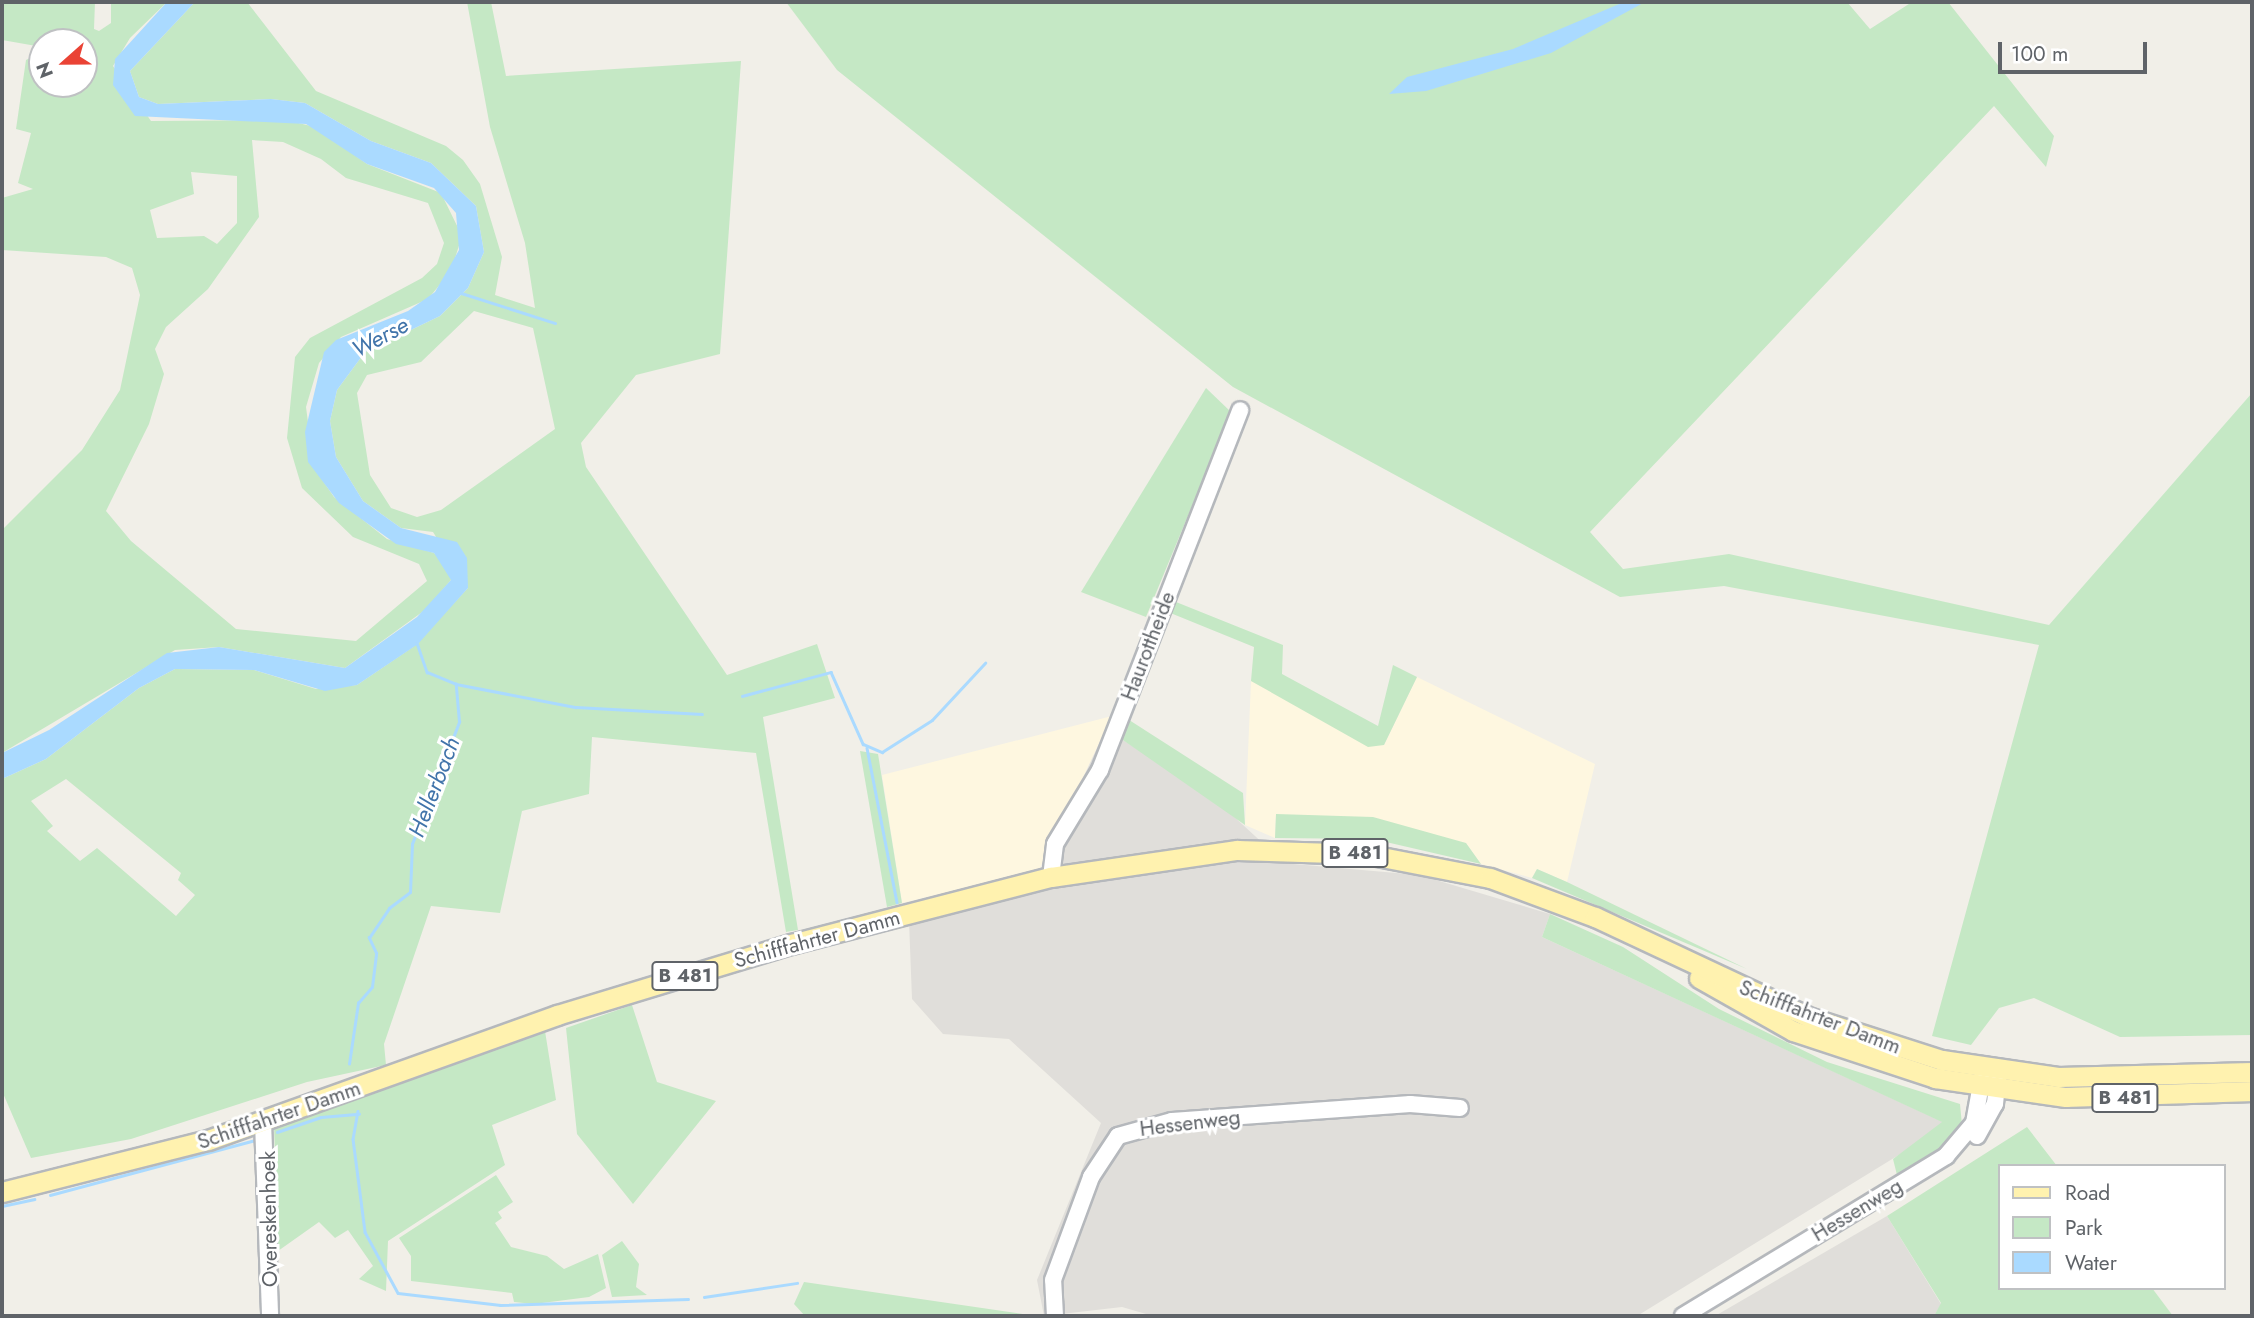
<!DOCTYPE html>
<html>
<head>
<meta charset="utf-8">
<style>
	body { margin:0 }
	#map { position:relative; width:2254px; height:1318px; overflow:hidden; background:#f1efe8; font-family:Jost,sans-serif }
	div>[style] { position:absolute }
	[style*='--x'] { left:calc(var(--x)*1px); top:calc(var(--y)*1px); width:calc(var(--w)*1px); rotate:calc(var(--a)*1deg) }
	.commercial>* { inset:0; background:#fef7e0 }
	.industrial>* { inset:0; background:#e0deda }
	.green>* { inset:0; background:#c5e8c5 }
	.water>* { inset:0; background:#aadaff }
	.stream>* { height:2.5px; margin:-1.25px; padding:0 1.25px; transform-origin:1.25px; border-radius:1.25px; background:#aadaff }
	.roads { filter:drop-shadow(2px 0 #b5b8bc) drop-shadow(-2px 0 #b5b8bc) drop-shadow(0 2px #b5b8bc) drop-shadow(0 -2px #b5b8bc) }
	.minor>* { height:16px; margin:-8px; padding:0 8px; transform-origin:8px; border-radius:8px; background:#fff }
	.major>* { height:19px; margin:-9.5px; padding:0 9.5px; transform-origin:9.5px; border-radius:9.5px; background:#fff2af }
	span { translate:-50% -50%; white-space:nowrap; text-align:center; line-height:1.15; -webkit-text-stroke:6px #fff; paint-order:stroke }
	.shield-label span { padding:2px 5px; background:#fff; border:2px solid; border-radius:5px; -webkit-text-stroke-width:0 }
	.shield-label { font-size:19px; color:#5f6368; font-weight:700 }
	.street-label { font-size:21px; color:#5f6368 }
	.water-label { font-size:23px; color:#4174aa; font-style:italic }
	.frame { position:absolute; inset:0; border:4px solid #5f6368; pointer-events:none }
	.legend { position:absolute; left:1998px; top:1164px; width:228px; height:126px; box-sizing:border-box; background:#fff; border:2px solid #bfc1c3; margin:0; padding:9px 12px; list-style:none; font-size:21px; color:#5f6368 }
	.legend li { display:flex; align-items:center; gap:14px; height:35px }
	.legend b { width:35px; border:2px solid #bfc1c3 }
	.north { position:absolute; left:28px; top:28px; width:70px; height:70px; box-sizing:border-box; background:#fff; border:2px solid #bfc1c3; border-radius:50%; rotate:249deg; font-size:19px; font-weight:700; line-height:28px; text-align:center; color:#5f6368 }
	.north::after { content:''; display:block; margin:auto; width:24px; height:32px; background:#ea4335; clip-path:polygon(50% 0,100% 100%,50% 72%,0 100%) }
	.scale { position:absolute; left:1998px; top:42px; width:149px; height:32px; box-sizing:border-box; border:4px solid #5f6368; border-top:0; padding-left:9px; font-size:21px; line-height:24px; white-space:nowrap; color:#5f6368; -webkit-text-stroke:5px #fff; paint-order:stroke }
</style>
</head>
<body>
<div id="map">
	<div class="commercial">
		<div style="clip-path:polygon(1417px 677px,1595px 764px,1567px 882px,1537px 869px,1532px 878px,1481px 864px,1466px 843px,1276px 815px,1275px 838px,1245px 825px,1251px 681px,1384px 745px)"></div>
		<div style="clip-path:polygon(1112px 716px,1039px 870px,902px 903px,882px 775px)"></div>
	</div>
	<div class="industrial">
		<div style="clip-path:polygon(1112px 716px,1120px 738px,1217px 801px,1268px 848px,1271px 862px,1419px 875px,1550px 914px,1542px 937px,1943px 1122px,1928px 1137px,1637px 1316px,1153px 1316px,1122px 1307px,1044px 1316px,1037px 1280px,1101px 1123px,1009px 1039px,943px 1034px,912px 999px,909px 921px,1031px 890px)"></div>
		<div style="clip-path:polygon(1887px 1216px,1941px 1304px,1934px 1316px,1715px 1316px)"></div>
	</div>
	<div class="green">
		<div style="clip-path:polygon(evenodd,2px 2px,95px 2px,94px 29px,99px 31px,111px 23px,111px 2px,167px 2px,130px 38px,113px 66px,151px 121px,286px 120px,315px 127px,367px 164px,441px 193px,462px 236px,451px 271px,428px 299px,341px 337px,319px 363px,306px 407px,314px 468px,334px 497px,387px 539px,434px 553px,448px 567px,451px 580px,425px 610px,345px 668px,219px 647px,175px 650px,2px 753px,2px 530px,82px 450px,120px 390px,140px 295px,132px 268px,106px 257px,2px 250px,2px 198px,33px 189px,18px 183px,31px 133px,16px 129px,26px 60px,42px 52px,42px 84px,84px 84px,84px 42px,42px 42px,42px 47px,2px 40px,2px 2px,252px 140px,283px 142px,321px 159px,346px 178px,428px 203px,444px 243px,437px 264px,422px 278px,310px 338px,295px 357px,287px 438px,302px 488px,353px 537px,419px 564px,427px 581px,356px 641px,236px 629px,131px 541px,106px 511px,149px 424px,164px 374px,155px 349px,166px 327px,208px 289px,259px 217px,252px 140px,2px 2px,191px 172px,237px 176px,237px 223px,217px 244px,204px 236px,157px 238px,150px 210px,194px 194px,191px 172px)"></div>
		<div style="clip-path:polygon(evenodd,195px 2px,247px 2px,316px 91px,446px 146px,463px 160px,480px 184px,502px 257px,495px 295px,535px 308px,525px 243px,490px 127px,467px 2px,491px 2px,506px 76px,741px 61px,720px 354px,636px 375px,581px 443px,586px 467px,727px 675px,817px 644px,835px 698px,763px 717px,798px 930px,786px 932px,756px 753px,592px 737px,589px 794px,522px 811px,500px 913px,431px 906px,384px 1044px,386px 1065px,307px 1082px,131px 1139px,31px 1158px,2px 1091px,2px 779px,46px 759px,139px 688px,175px 669px,254px 670px,316px 689px,357px 685px,413px 647px,468px 588px,433px 532px,401px 528px,363px 501px,336px 457px,330px 421px,337px 390px,365px 352px,440px 316px,468px 288px,484px 252px,476px 206px,431px 163px,371px 141px,305px 103px,271px 99px,158px 104px,139px 97px,130px 71px,195px 2px,474px 311px,533px 328px,555px 429px,441px 510px,417px 517px,391px 508px,370px 475px,357px 393px,367px 375px,421px 362px,474px 311px,195px 2px,66px 779px,181px 873px,178px 880px,195px 895px,176px 916px,97px 848px,80px 861px,47px 831px,53px 826px,31px 801px,66px 779px)"></div>
		<div style="clip-path:polygon(786px 2px,1847px 2px,1870px 29px,1912px 2px,1948px 2px,2054px 136px,2046px 167px,1994px 106px,1590px 532px,1623px 569px,1729px 554px,2049px 625px,2252px 393px,2252px 1035px,2120px 1037px,2034px 998px,1999px 1008px,1971px 1045px,1932px 1036px,2039px 645px,1724px 586px,1620px 597px,1233px 387px,837px 70px)"></div>
		<div style="clip-path:polygon(1206px 388px,1231px 412px,1146px 617px,1081px 592px)"></div>
		<div style="clip-path:polygon(1176px 602px,1283px 645px,1282px 674px,1378px 726px,1393px 665px,1417px 677px,1384px 745px,1368px 747px,1251px 681px,1254px 647px,1168px 612px)"></div>
		<div style="clip-path:polygon(1126px 718px,1243px 793px,1245px 825px,1120px 738px)"></div>
		<div style="clip-path:polygon(860px 751px,878px 754px,902px 903px,887px 907px)"></div>
		<div style="clip-path:polygon(1276px 814px,1373px 817px,1466px 843px,1481px 864px,1373px 839px,1275px 838px)"></div>
		<div style="clip-path:polygon(1537px 869px,1567px 882px,1747px 969px,1532px 878px)"></div>
		<div style="clip-path:polygon(1550px 914px,1623px 947px,1719px 1009px,1827px 1062px,1960px 1104px,1962px 1125px,1940px 1149px,1897px 1175px,1893px 1159px,1942px 1122px,1542px 937px)"></div>
		<div style="clip-path:polygon(632px 1005px,657px 1082px,716px 1101px,633px 1204px,577px 1134px,566px 1028px)"></div>
		<div style="clip-path:polygon(545px 1031px,556px 1100px,492px 1125px,505px 1165px,388px 1241px,386px 1291px,359px 1279px,373px 1266px,348px 1230px,335px 1238px,319px 1222px,278px 1251px,274px 1125px)"></div>
		<div style="clip-path:polygon(2027px 1127px,2057px 1166px,2000px 1166px,2000px 1288px,2152px 1288px,2173px 1316px,1934px 1316px,1941px 1303px,1887px 1216px)"></div>
		<div style="clip-path:polygon(496px 1175px,513px 1202px,498px 1212px,502px 1218px,495px 1223px,511px 1247px,547px 1256px,564px 1269px,598px 1254px,606px 1288px,589px 1297px,534px 1304px,514px 1302px,512px 1293px,411px 1281px,411px 1256px,399px 1238px)"></div>
		<div style="clip-path:polygon(622px 1241px,639px 1264px,636px 1287px,647px 1295px,612px 1297px,602px 1255px)"></div>
		<div style="clip-path:polygon(804px 1282px,1036px 1316px,805px 1316px,794px 1304px)"></div>
	</div>
	<div class="water">
		<div style="clip-path:polygon(167px 2px,195px 2px,130px 71px,139px 97px,158px 104px,271px 99px,305px 103px,371px 141px,431px 163px,476px 206px,484px 252px,468px 288px,440px 316px,365px 352px,337px 390px,330px 421px,336px 457px,363px 501px,401px 528px,457px 542px,467px 558px,468px 588px,418px 644px,357px 685px,325px 691px,254px 670px,175px 669px,139px 688px,46px 759px,2px 779px,2px 753px,49px 730px,167px 653px,219px 647px,345px 668px,417px 617px,451px 580px,434px 553px,396px 544px,339px 503px,308px 462px,305px 432px,324px 352px,336px 340px,408px 311px,435px 292px,459px 250px,456px 213px,434px 188px,367px 164px,306px 124px,135px 116px,113px 85px,115px 59px)"></div>
		<div style="clip-path:polygon(1624px 2px,1645px 2px,1551px 53px,1426px 91px,1389px 94px,1407px 77px,1513px 49px)"></div>
	</div>
	<div class="stream">
		<div style="--x:455;--y:291;--w:105;--a:17.7"></div>
		<div style="--x:417;--y:643;--w:31;--a:71"></div>
		<div style="--x:427;--y:672;--w:31;--a:22"></div>
		<div style="--x:456;--y:684;--w:122;--a:10.9"></div>
		<div style="--x:576;--y:707;--w:126;--a:3.2"></div>
		<div style="--x:742;--y:696;--w:92;--a:-15.1"></div>
		<div style="--x:831;--y:672;--w:79;--a:66"></div>
		<div style="--x:863;--y:744;--w:21;--a:23"></div>
		<div style="--x:882;--y:752;--w:59;--a:-32.6"></div>
		<div style="--x:932;--y:720;--w:78;--a:-47.1"></div>
		<div style="--x:867;--y:748;--w:157;--a:79"></div>
		<div style="--x:349;--y:1064;--w:62;--a:-81.6"></div>
		<div style="--x:358;--y:1003;--w:21;--a:-49"></div>
		<div style="--x:372;--y:987;--w:34;--a:-83"></div>
		<div style="--x:376;--y:953;--w:17;--a:-115"></div>
		<div style="--x:369;--y:938;--w:36;--a:-56"></div>
		<div style="--x:389;--y:908;--w:26;--a:-37"></div>
		<div style="--x:410;--y:892;--w:48;--a:-87.6"></div>
		<div style="--x:412;--y:844;--w:131;--a:-68.9"></div>
		<div style="--x:459;--y:722;--w:38;--a:-95"></div>
		<div style="--x:358;--y:1111;--w:28;--a:100"></div>
		<div style="--x:353;--y:1139;--w:94;--a:82.6"></div>
		<div style="--x:365;--y:1232;--w:69;--a:61.6"></div>
		<div style="--x:398;--y:1293;--w:103;--a:6.7"></div>
		<div style="--x:500;--y:1305;--w:188;--a:-1.8"></div>
		<div style="--x:277;--y:1132;--w:46;--a:-18.8"></div>
		<div style="--x:321;--y:1117;--w:38;--a:-5"></div>
		<div style="--x:50;--y:1195;--w:212;--a:-15"></div>
		<div style="--x:2;--y:1206;--w:33;--a:-12"></div>
		<div style="--x:704;--y:1297;--w:94;--a:-8.6"></div>
	</div>
	<div class="roads">
		<div class="minor">
			<div style="--x:1051;--y:877;--w:33;--a:-83"></div>
			<div style="--x:1055;--y:844;--w:87;--a:-58.7"></div>
			<div style="--x:1100;--y:770;--w:386;--a:-68.7"></div>
			<div style="--x:263;--y:1122;--w:194;--a:87.9"></div>
			<div style="--x:1977;--y:1136;--w:37;--a:-61"></div>
			<div style="--x:1995;--y:1104;--w:28;--a:-84"></div>
			<div style="--x:1055;--y:1316;--w:36;--a:-93"></div>
			<div style="--x:1053;--y:1280;--w:110;--a:-69.7"></div>
			<div style="--x:1091;--y:1177;--w:49;--a:-56.6"></div>
			<div style="--x:1118;--y:1136;--w:56;--a:-15.5"></div>
			<div style="--x:1172;--y:1121;--w:239;--a:-4.1"></div>
			<div style="--x:1410;--y:1104;--w:50;--a:4.6"></div>
			<div style="--x:1683;--y:1316;--w:308;--a:-31.3"></div>
			<div style="--x:1946;--y:1156;--w:43;--a:-49.7"></div>
			<div style="--x:1974;--y:1123;--w:51;--a:-79.8"></div>
		</div>
		<div class="major">
			<div style="--x:1699;--y:978;--w:108;--a:29.4"></div>
			<div style="--x:1793;--y:1031;--w:150;--a:18.3"></div>
			<div style="--x:1935;--y:1078;--w:132;--a:8.3"></div>
			<div style="--x:2066;--y:1097;--w:186;--a:-1.8"></div>
			<div style="--x:2;--y:1192;--w:212;--a:-14.2"></div>
			<div style="--x:208;--y:1140;--w:371;--a:-19.7"></div>
			<div style="--x:557;--y:1015;--w:245;--a:-16.9"></div>
			<div style="--x:791;--y:944;--w:268;--a:-14.5"></div>
			<div style="--x:1051;--y:877;--w:188;--a:-8.3"></div>
			<div style="--x:1237;--y:850;--w:129;--a:1.8"></div>
			<div style="--x:1366;--y:854;--w:126;--a:11"></div>
			<div style="--x:1490;--y:878;--w:112;--a:20.4"></div>
			<div style="--x:1595;--y:917;--w:238;--a:25.1"></div>
			<div style="--x:1811;--y:1018;--w:138;--a:17.8"></div>
			<div style="--x:1942;--y:1060;--w:117;--a:8.3"></div>
			<div style="--x:2058;--y:1077;--w:194;--a:-1.5"></div>
		</div>
	</div>
	<div class="shield-label">
		<span style="left:1355px;top:853px">B 481</span>
		<span style="left:685px;top:976px">B 481</span>
		<span style="left:2125px;top:1098px">B 481</span>
	</div>
	<div class="street-label">
		<span style="left:1148px;top:646px;rotate:-69deg">Haurottheide</span>
		<span style="left:817px;top:939px;rotate:-15deg">Schifffahrter Damm</span>
		<span style="left:1820px;top:1017px;rotate:21deg">Schifffahrter Damm</span>
		<span style="left:279px;top:1115px;rotate:-19deg">Schifffahrter Damm</span>
		<span style="left:1190px;top:1123px;rotate:-7deg">Hessenweg</span>
		<span style="left:1857px;top:1210px;rotate:-31deg">Hessenweg</span>
		<span style="left:269px;top:1219px;rotate:-91deg">Overeskenhoek</span>
	</div>
	<div class="water-label">
		<span style="left:380px;top:337px;rotate:-28deg">Werse</span>
		<span style="left:434px;top:787px;rotate:-69deg">Hellerbach</span>
	</div>
	<div class="frame"></div>
	<ul class="legend">
	<li><b style="height:9px;background:#fff2af"></b>Road</li>
	<li><b style="height:19px;background:#c5e8c5"></b>Park</li>
	<li><b style="height:19px;background:#aadaff"></b>Water</li>
	</ul>
	<div class="north">N</div>
	<div class="scale">100 m</div>
</div>
</body>
</html>
